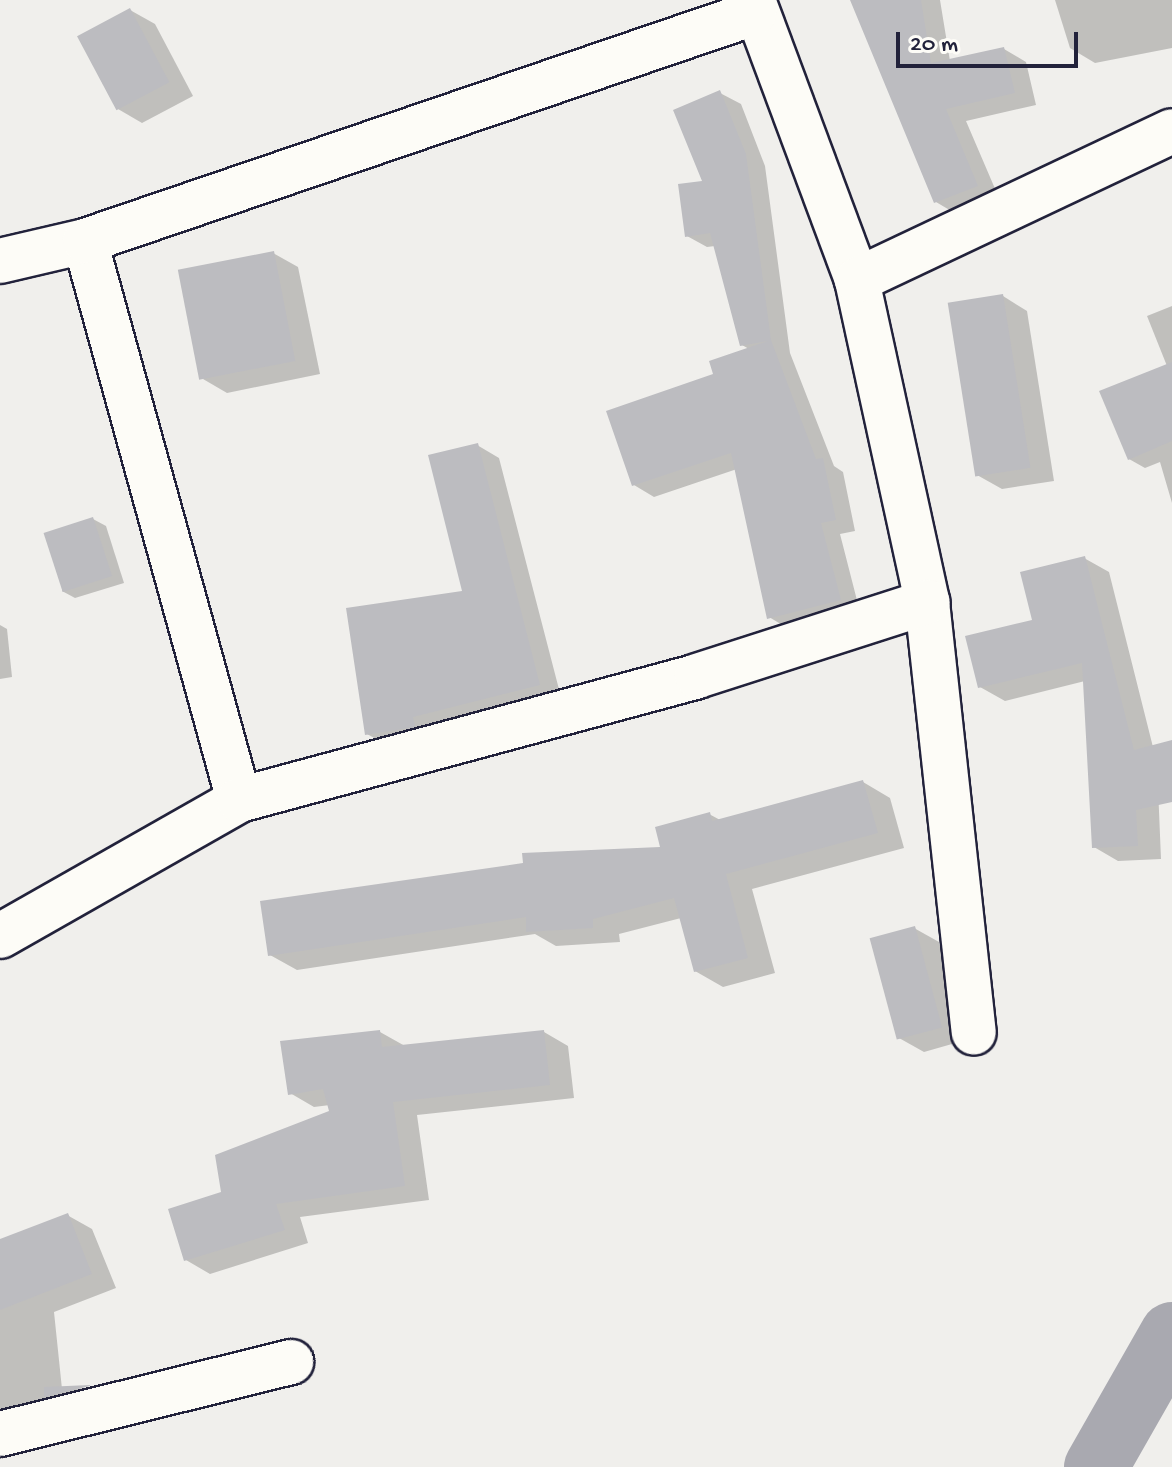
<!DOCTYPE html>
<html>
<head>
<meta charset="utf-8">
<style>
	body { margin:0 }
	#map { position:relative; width:1172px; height:1467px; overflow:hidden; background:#f0efec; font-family:"Gochi Hand",sans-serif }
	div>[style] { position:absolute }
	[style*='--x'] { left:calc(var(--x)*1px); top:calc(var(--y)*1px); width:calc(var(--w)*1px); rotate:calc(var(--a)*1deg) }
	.shadow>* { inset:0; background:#0003 }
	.canal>* { height:64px; margin:-32px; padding:0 32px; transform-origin:32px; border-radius:32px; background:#a9a9b0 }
	.building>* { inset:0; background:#bcbcc0; transform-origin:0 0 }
	.roads { filter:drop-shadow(2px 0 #22223b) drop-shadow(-2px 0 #22223b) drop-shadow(0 2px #22223b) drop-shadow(0 -2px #22223b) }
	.street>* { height:44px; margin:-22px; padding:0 22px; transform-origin:22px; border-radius:22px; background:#fdfcf7 }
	span { translate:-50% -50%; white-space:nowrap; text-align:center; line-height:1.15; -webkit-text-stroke:7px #fdfcf7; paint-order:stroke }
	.scale { position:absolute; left:896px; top:32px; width:182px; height:36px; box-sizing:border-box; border:4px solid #22223b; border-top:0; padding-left:10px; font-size:24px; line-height:28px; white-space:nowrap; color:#22223b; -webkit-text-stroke:6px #fdfcf7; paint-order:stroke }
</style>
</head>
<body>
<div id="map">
	<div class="shadow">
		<div style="clip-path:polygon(853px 0,940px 0,950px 61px,1004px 49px,1026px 62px,1036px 105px,966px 121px,999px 198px,958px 215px,936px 202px)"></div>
		<div style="clip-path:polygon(1055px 0,1172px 0,1172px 48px,1095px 63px,1070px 48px)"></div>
		<div style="clip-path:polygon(130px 10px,155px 24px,193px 96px,142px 123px,118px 109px)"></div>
		<div style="clip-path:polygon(720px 93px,741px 104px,765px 166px,790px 353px,834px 466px,843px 472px,855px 531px,840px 534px,860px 612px,789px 629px,769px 617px,737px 469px,654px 497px,634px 485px,716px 376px,749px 349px,742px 345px,715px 246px,707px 247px,687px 236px,705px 183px)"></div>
		<div style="clip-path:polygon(273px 253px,298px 267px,320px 374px,227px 393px,203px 379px)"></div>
		<div style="clip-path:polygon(1003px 296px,1027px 311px,1054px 481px,1002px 489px,977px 475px)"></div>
		<div style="clip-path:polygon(1172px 306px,1172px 503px,1160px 462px,1145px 468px,1129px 459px,1167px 366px,1147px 316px)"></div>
		<div style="clip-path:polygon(477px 445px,499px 458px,561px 697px,389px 746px,367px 734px,464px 593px)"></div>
		<div style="clip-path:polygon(93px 519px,106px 526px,124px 583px,75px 598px,62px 591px)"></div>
		<div style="clip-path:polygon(1084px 558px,1109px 572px,1157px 763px,1161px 859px,1118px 861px,1094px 847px,1085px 681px,1005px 701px,980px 687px)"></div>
		<div style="clip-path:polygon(0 625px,7px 629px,12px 677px,0 679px)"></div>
		<div style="clip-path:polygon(863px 782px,890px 798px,904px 848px,752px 889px,775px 973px,723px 987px,695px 971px,681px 918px,619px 934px,620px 942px,556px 946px,535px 934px,297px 970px,270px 955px,663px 849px,709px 814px,722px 821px)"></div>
		<div style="clip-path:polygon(914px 928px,939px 942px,966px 1040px,924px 1052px,899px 1038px)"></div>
		<div style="clip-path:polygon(380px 1032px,405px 1046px,544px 1032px,568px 1046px,574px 1098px,417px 1115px,429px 1200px,300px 1217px,308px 1243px,210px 1274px,186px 1260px,224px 1193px,332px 1112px,330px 1105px,314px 1107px,290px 1093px)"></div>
		<div style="clip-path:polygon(67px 1215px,92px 1229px,116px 1288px,54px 1312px,62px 1389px,90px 1388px,99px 1393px,0 1421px,0 1241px)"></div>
	</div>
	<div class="canal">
		<div style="--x:1096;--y:1467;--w:153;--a:-60.3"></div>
	</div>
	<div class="building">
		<div style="clip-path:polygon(850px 0,921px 0,931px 63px,1004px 47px,1015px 93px,946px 109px,978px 186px,934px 203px)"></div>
		<div style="left:130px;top:8px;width:84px;height:60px;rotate:62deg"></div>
		<div style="clip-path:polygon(720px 90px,746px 154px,771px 340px,816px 459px,823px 458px,836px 520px,821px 523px,841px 600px,767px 619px,731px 453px,632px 486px,606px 411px,713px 374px,709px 361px,768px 341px,740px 346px,710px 233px,685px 237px,678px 184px,702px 181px,673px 110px)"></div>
		<div style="left:274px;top:251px;width:112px;height:98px;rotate:79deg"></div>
		<div style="left:1003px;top:294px;width:176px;height:56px;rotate:81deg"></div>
		<div style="clip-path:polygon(1172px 362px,1172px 441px,1128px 460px,1099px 391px)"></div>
		<div style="clip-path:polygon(478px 443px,540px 685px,413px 717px,415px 727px,365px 735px,346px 608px,462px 591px,428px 455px)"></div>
		<div style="left:93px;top:517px;width:62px;height:52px;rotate:72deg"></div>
		<div style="clip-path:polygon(1085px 556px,1134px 750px,1172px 740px,1172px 802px,1136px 810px,1138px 846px,1092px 848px,1082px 663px,978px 688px,965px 636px,1032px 620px,1020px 572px)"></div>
		<div style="clip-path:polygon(863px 780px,878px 833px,726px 874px,748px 958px,694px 972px,674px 898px,593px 919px,593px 928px,526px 932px,526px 917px,268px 956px,260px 901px,523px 863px,522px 853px,660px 847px,655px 827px,710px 812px,712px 821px)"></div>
		<div style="left:915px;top:926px;width:105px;height:47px;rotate:75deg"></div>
		<div style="clip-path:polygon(380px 1030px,382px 1047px,544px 1030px,550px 1085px,393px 1102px,405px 1186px,276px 1204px,285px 1230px,184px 1261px,168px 1209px,221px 1192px,215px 1155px,329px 1111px,323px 1089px,288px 1095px,280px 1041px)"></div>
		<div style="clip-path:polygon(68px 1213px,92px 1274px,0 1310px,0 1239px)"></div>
		<div style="clip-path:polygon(90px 1385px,90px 1386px,44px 1397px,44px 1387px)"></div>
	</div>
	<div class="roads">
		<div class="street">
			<div style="--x:753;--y:0;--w:299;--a:69.6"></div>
			<div style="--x:857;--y:280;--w:330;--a:77.7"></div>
			<div style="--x:927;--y:602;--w:433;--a:83.8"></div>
			<div style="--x:85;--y:241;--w:580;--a:74.6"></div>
			<div style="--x:0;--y:261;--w:87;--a:-13.2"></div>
			<div style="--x:85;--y:241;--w:707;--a:-18.82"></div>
			<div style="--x:857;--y:280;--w:348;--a:-25.3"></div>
			<div style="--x:0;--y:936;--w:275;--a:-29.6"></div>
			<div style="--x:239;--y:800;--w:474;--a:-15.1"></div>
			<div style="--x:697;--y:676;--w:242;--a:-17.8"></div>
			<div style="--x:0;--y:1434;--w:300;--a:-13.9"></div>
		</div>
	</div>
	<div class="scale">20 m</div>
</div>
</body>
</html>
